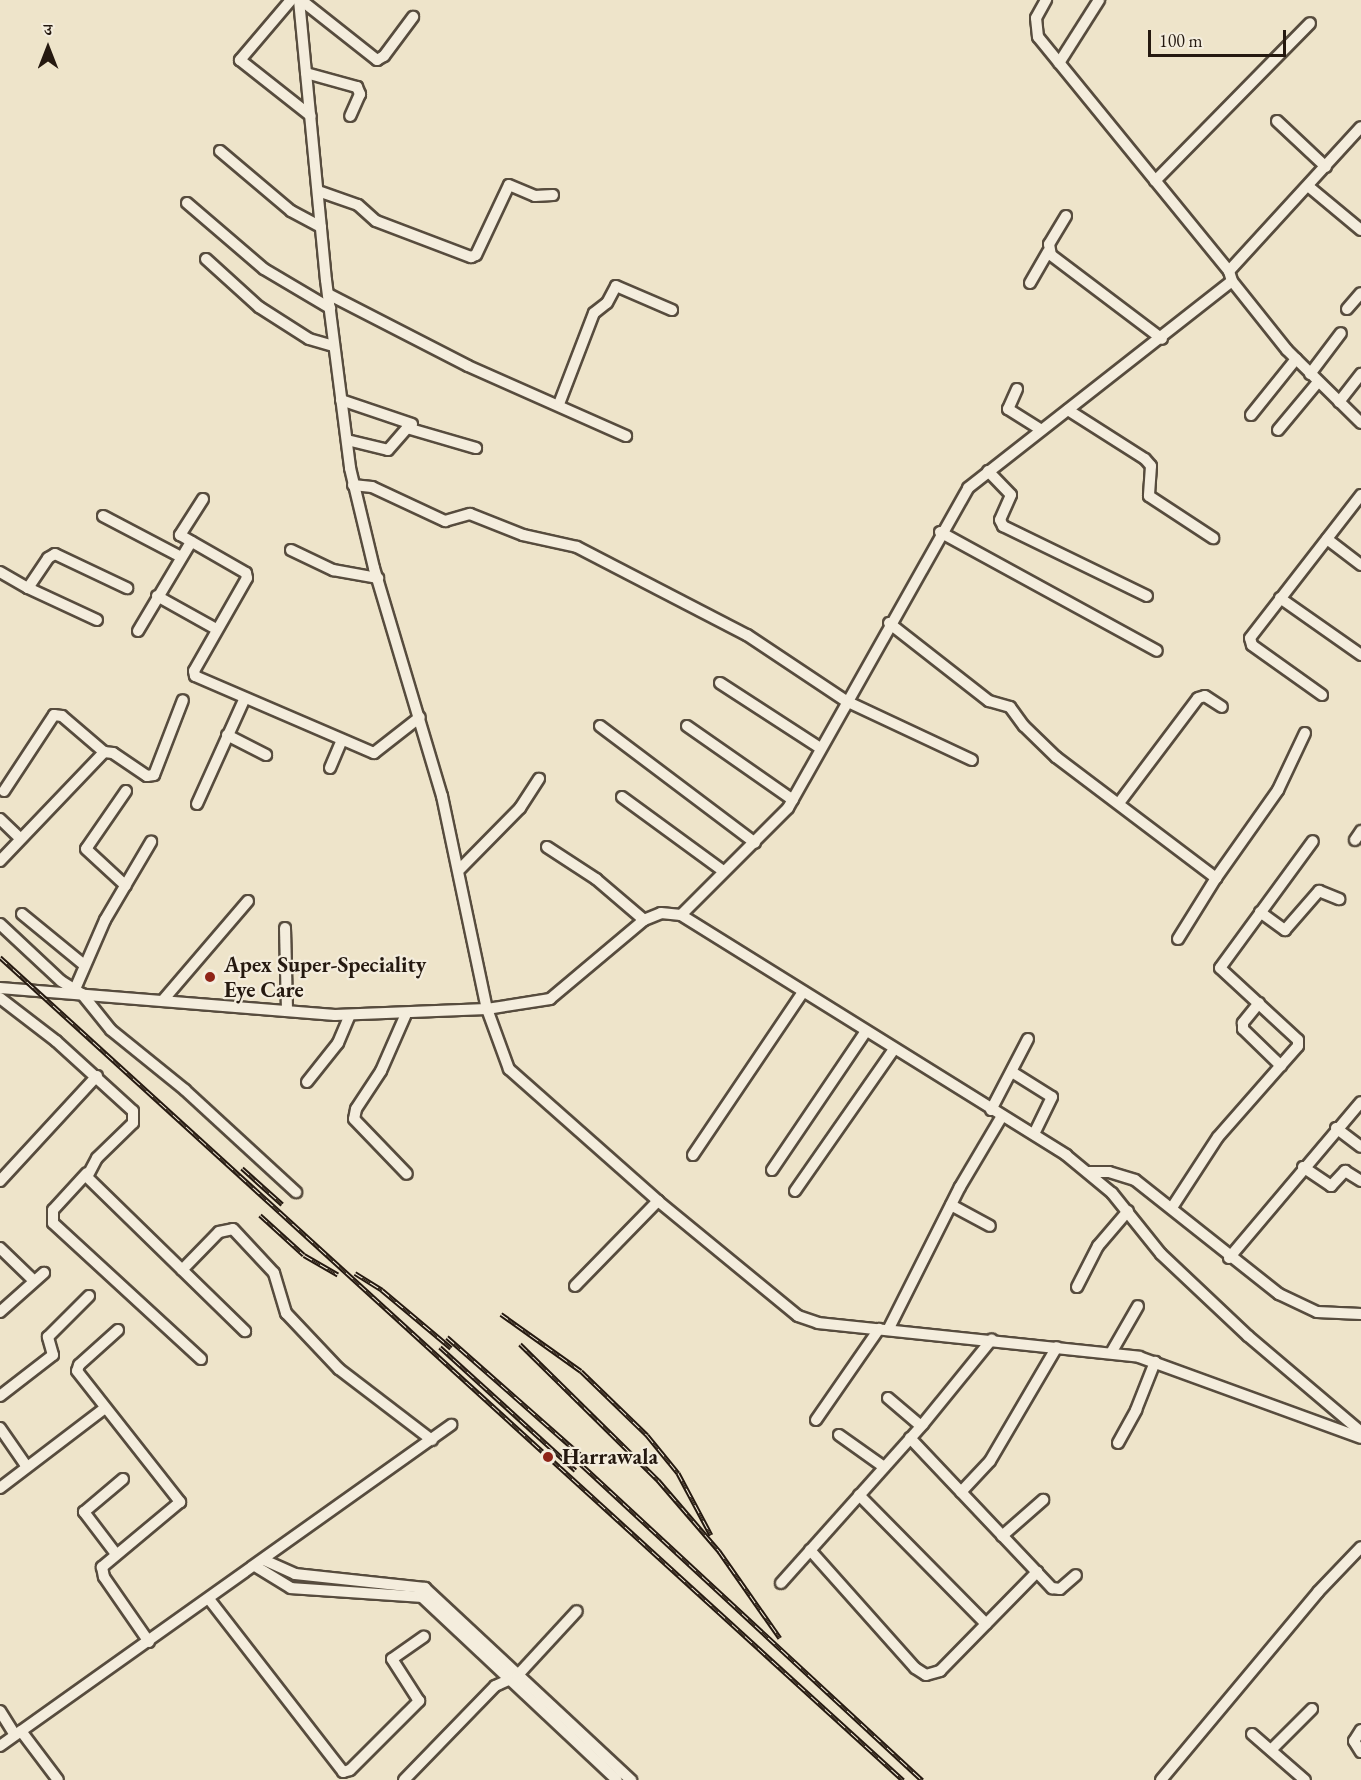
<!DOCTYPE html>
<html>
<head>
<meta charset="utf-8">
<style>
	body { margin:0 }
	#map { position:relative; width:1361px; height:1780px; overflow:hidden; background:#eee4ca; font-family:"EB Garamond","Noto Serif Devanagari",serif }
	div>[style] { position:absolute }
	[style*='--x'] { left:calc(var(--x)*1px); top:calc(var(--y)*1px); width:calc(var(--w)*1px); rotate:calc(var(--a)*1deg) }
	.roads { filter:drop-shadow(2px 0 #574c3e) drop-shadow(-2px 0 #574c3e) drop-shadow(0 2px #574c3e) drop-shadow(0 -2px #574c3e) }
	.minor>* { height:10px; margin:-5px; padding:0 5px; transform-origin:5px; border-radius:5px; background:#f4eddd }
	.rail>* { height:5px; margin-top:-2.5px; transform-origin:0; background:repeating-linear-gradient(90deg,#f4eddd 0 9px,#251910 0 18px); box-sizing:border-box; border-block:2px solid #251910 }
	.dots>* { width:16px; height:16px; translate:-50% -50%; box-sizing:border-box; border:3px solid #f4eddd; border-radius:50% }
	span { translate:-50% -50%; white-space:nowrap; text-align:center; line-height:1.15; -webkit-text-stroke:4.5px #f4eddd; paint-order:stroke }
	.poi-label { font-size:22px; color:#251910; font-weight:700 }
	.left { translate:0 -50%; text-align:left }
	.north { position:absolute; left:18px; top:18px; width:60px; height:60px; -webkit-text-stroke:4px #f4eddd; paint-order:stroke; rotate:0deg; font-size:16px; font-weight:700; line-height:24px; text-align:center; color:#251910 }
	.north::after { content:''; display:block; margin:auto; width:21px; height:27px; background:#251910; clip-path:polygon(50% 0,100% 100%,50% 72%,0 100%) }
	.scale { position:absolute; left:1148px; top:30px; width:138px; height:27px; box-sizing:border-box; border:3px solid #251910; border-top:0; padding-left:8px; font-size:18px; line-height:21px; white-space:nowrap; color:#251910; -webkit-text-stroke:4px #f4eddd; paint-order:stroke }
</style>
</head>
<body>
<div id="map">
	<div class="roads">
		<div class="minor">
			<div style="--x:291;--y:0;--w:79;--a:130.4"></div>
			<div style="--x:240;--y:60;--w:90;--a:38.3"></div>
			<div style="--x:299;--y:0;--w:281;--a:84.5"></div>
			<div style="--x:326;--y:280;--w:190;--a:82.7"></div>
			<div style="--x:350;--y:468;--w:103;--a:76.5"></div>
			<div style="--x:374;--y:568;--w:238;--a:73.4"></div>
			<div style="--x:442;--y:796;--w:218;--a:78.1"></div>
			<div style="--x:487;--y:1009;--w:64;--a:69.9"></div>
			<div style="--x:509;--y:1069;--w:199;--a:41.5"></div>
			<div style="--x:658;--y:1201;--w:181;--a:39.4"></div>
			<div style="--x:798;--y:1316;--w:21;--a:19"></div>
			<div style="--x:818;--y:1323;--w:323;--a:6"></div>
			<div style="--x:1139;--y:1357;--w:236;--a:20"></div>
			<div style="--x:301;--y:0;--w:97;--a:38.3"></div>
			<div style="--x:377;--y:60;--w:8;--a:-30"></div>
			<div style="--x:384;--y:56;--w:49;--a:-53.4"></div>
			<div style="--x:1059;--y:63;--w:75;--a:-57.6"></div>
			<div style="--x:306;--y:73;--w:53;--a:15.4"></div>
			<div style="--x:357;--y:87;--w:8;--a:67"></div>
			<div style="--x:360;--y:94;--w:24;--a:114"></div>
			<div style="--x:1277;--y:121;--w:67;--a:43.2"></div>
			<div style="--x:220;--y:151;--w:93;--a:40.2"></div>
			<div style="--x:291;--y:211;--w:34;--a:28"></div>
			<div style="--x:1155;--y:181;--w:221;--a:-45.5"></div>
			<div style="--x:1308;--y:186;--w:69;--a:39.7"></div>
			<div style="--x:318;--y:191;--w:42;--a:19.3"></div>
			<div style="--x:358;--y:205;--w:24;--a:42"></div>
			<div style="--x:376;--y:221;--w:102;--a:20.8"></div>
			<div style="--x:471;--y:257;--w:5;--a:-22"></div>
			<div style="--x:476;--y:255;--w:77;--a:-64.8"></div>
			<div style="--x:509;--y:185;--w:28;--a:23"></div>
			<div style="--x:535;--y:196;--w:18;--a:-3"></div>
			<div style="--x:187;--y:203;--w:101;--a:40.6"></div>
			<div style="--x:264;--y:269;--w:77;--a:30.6"></div>
			<div style="--x:1066;--y:216;--w:33;--a:121"></div>
			<div style="--x:1049;--y:244;--w:11;--a:80"></div>
			<div style="--x:1051;--y:255;--w:139;--a:37.1"></div>
			<div style="--x:206;--y:259;--w:72;--a:42.2"></div>
			<div style="--x:259;--y:307;--w:59;--a:32.6"></div>
			<div style="--x:309;--y:339;--w:26;--a:16"></div>
			<div style="--x:1229;--y:271;--w:195;--a:-47.5"></div>
			<div style="--x:1232;--y:281;--w:88;--a:51.4"></div>
			<div style="--x:1287;--y:350;--w:104;--a:44.6"></div>
			<div style="--x:1030;--y:283;--w:36;--a:-60"></div>
			<div style="--x:328;--y:294;--w:157;--a:27.2"></div>
			<div style="--x:468;--y:366;--w:173;--a:23.9"></div>
			<div style="--x:1347;--y:309;--w:21;--a:-49"></div>
			<div style="--x:1310;--y:374;--w:51;--a:-52.9"></div>
			<div style="--x:1017;--y:389;--w:22;--a:114"></div>
			<div style="--x:1008;--y:409;--w:39;--a:32"></div>
			<div style="--x:341;--y:400;--w:75;--a:18.7"></div>
			<div style="--x:1339;--y:402;--w:36;--a:-52"></div>
			<div style="--x:559;--y:404;--w:97;--a:-69"></div>
			<div style="--x:594;--y:313;--w:16;--a:-38"></div>
			<div style="--x:607;--y:303;--w:19;--a:-62"></div>
			<div style="--x:616;--y:286;--w:61;--a:23.2"></div>
			<div style="--x:1068;--y:410;--w:91;--a:32.5"></div>
			<div style="--x:1145;--y:459;--w:9;--a:49"></div>
			<div style="--x:1151;--y:466;--w:30;--a:94"></div>
			<div style="--x:1149;--y:496;--w:77;--a:33.3"></div>
			<div style="--x:1251;--y:415;--w:72;--a:-51.2"></div>
			<div style="--x:1278;--y:430;--w:62;--a:-50.2"></div>
			<div style="--x:347;--y:440;--w:42;--a:13.7"></div>
			<div style="--x:388;--y:450;--w:29;--a:-49"></div>
			<div style="--x:407;--y:428;--w:72;--a:16.2"></div>
			<div style="--x:988;--y:471;--w:33;--a:46"></div>
			<div style="--x:1011;--y:495;--w:27;--a:114"></div>
			<div style="--x:1000;--y:520;--w:7;--a:63"></div>
			<div style="--x:1003;--y:526;--w:160;--a:25.9"></div>
			<div style="--x:353;--y:485;--w:19;--a:6"></div>
			<div style="--x:372;--y:487;--w:81;--a:25"></div>
			<div style="--x:445;--y:521;--w:26;--a:-16"></div>
			<div style="--x:470;--y:514;--w:57;--a:21.6"></div>
			<div style="--x:523;--y:535;--w:55;--a:12.5"></div>
			<div style="--x:577;--y:547;--w:191;--a:27.4"></div>
			<div style="--x:747;--y:635;--w:119;--a:33.7"></div>
			<div style="--x:846;--y:701;--w:139;--a:25.1"></div>
			<div style="--x:203;--y:499;--w:43;--a:122.6"></div>
			<div style="--x:180;--y:535;--w:76;--a:29.9"></div>
			<div style="--x:246;--y:573;--w:5;--a:79"></div>
			<div style="--x:247;--y:578;--w:107;--a:119.7"></div>
			<div style="--x:194;--y:671;--w:5;--a:79"></div>
			<div style="--x:195;--y:676;--w:195;--a:23.3"></div>
			<div style="--x:374;--y:753;--w:58;--a:-38"></div>
			<div style="--x:103;--y:516;--w:88;--a:27.7"></div>
			<div style="--x:940;--y:532;--w:247;--a:28.7"></div>
			<div style="--x:1327;--y:539;--w:43;--a:37.4"></div>
			<div style="--x:291;--y:550;--w:47;--a:25.5"></div>
			<div style="--x:333;--y:570;--w:46;--a:10.1"></div>
			<div style="--x:0;--y:572;--w:32;--a:30"></div>
			<div style="--x:28;--y:588;--w:36;--a:-56"></div>
			<div style="--x:48;--y:558;--w:8;--a:-30"></div>
			<div style="--x:55;--y:554;--w:80;--a:25.3"></div>
			<div style="--x:28;--y:588;--w:76;--a:24.9"></div>
			<div style="--x:157;--y:596;--w:68;--a:29.2"></div>
			<div style="--x:1280;--y:598;--w:99;--a:35.1"></div>
			<div style="--x:889;--y:623;--w:127;--a:38"></div>
			<div style="--x:989;--y:701;--w:22;--a:16"></div>
			<div style="--x:1010;--y:707;--w:24;--a:54"></div>
			<div style="--x:1024;--y:726;--w:45;--a:44.1"></div>
			<div style="--x:1056;--y:757;--w:201;--a:37.1"></div>
			<div style="--x:1216;--y:878;--w:108;--a:-54.8"></div>
			<div style="--x:1278;--y:790;--w:63;--a:-64.7"></div>
			<div style="--x:138;--y:631;--w:104;--a:-59.2"></div>
			<div style="--x:720;--y:683;--w:119;--a:33"></div>
			<div style="--x:1322;--y:695;--w:86;--a:-144.5"></div>
			<div style="--x:1252;--y:645;--w:7;--a:-106"></div>
			<div style="--x:1250;--y:638;--w:181;--a:-52.2"></div>
			<div style="--x:600;--y:726;--w:194;--a:37"></div>
			<div style="--x:687;--y:726;--w:129;--a:34.9"></div>
			<div style="--x:227;--y:735;--w:44;--a:27.1"></div>
			<div style="--x:330;--y:768;--w:30;--a:-67"></div>
			<div style="--x:4;--y:791;--w:91;--a:-56.7"></div>
			<div style="--x:54;--y:715;--w:8;--a:7"></div>
			<div style="--x:62;--y:716;--w:55;--a:40.6"></div>
			<div style="--x:126;--y:791;--w:70;--a:124.6"></div>
			<div style="--x:86;--y:849;--w:54;--a:42.8"></div>
			<div style="--x:622;--y:797;--w:125;--a:36.2"></div>
			<div style="--x:1119;--y:803;--w:131;--a:-53"></div>
			<div style="--x:1198;--y:698;--w:7;--a:-16"></div>
			<div style="--x:1205;--y:696;--w:20;--a:33"></div>
			<div style="--x:197;--y:804;--w:114;--a:-65.7"></div>
			<div style="--x:0;--y:819;--w:28;--a:44"></div>
			<div style="--x:1355;--y:840;--w:11;--a:-56"></div>
			<div style="--x:547;--y:847;--w:59;--a:33.1"></div>
			<div style="--x:596;--y:879;--w:63;--a:40.5"></div>
			<div style="--x:0;--y:861;--w:151;--a:-46.3"></div>
			<div style="--x:104;--y:752;--w:9;--a:6"></div>
			<div style="--x:113;--y:753;--w:41;--a:34.1"></div>
			<div style="--x:147;--y:776;--w:7;--a:-8"></div>
			<div style="--x:154;--y:775;--w:80;--a:-68.9"></div>
			<div style="--x:460;--y:869;--w:86;--a:-45.5"></div>
			<div style="--x:520;--y:808;--w:35;--a:-57"></div>
			<div style="--x:1260;--y:912;--w:31;--a:36"></div>
			<div style="--x:1285;--y:930;--w:52;--a:-48.9"></div>
			<div style="--x:1319;--y:891;--w:22;--a:22"></div>
			<div style="--x:22;--y:914;--w:79;--a:39.3"></div>
			<div style="--x:681;--y:915;--w:151;--a:-45"></div>
			<div style="--x:788;--y:808;--w:367;--a:-60.6"></div>
			<div style="--x:968;--y:488;--w:335;--a:-38.1"></div>
			<div style="--x:1232;--y:281;--w:10;--a:-107"></div>
			<div style="--x:1229;--y:271;--w:302;--a:-129.2"></div>
			<div style="--x:1038;--y:37;--w:19;--a:-96"></div>
			<div style="--x:1036;--y:18;--w:21;--a:-61"></div>
			<div style="--x:0;--y:924;--w:83;--a:43.1"></div>
			<div style="--x:61;--y:981;--w:25;--a:32"></div>
			<div style="--x:82;--y:994;--w:46;--a:51.1"></div>
			<div style="--x:111;--y:1030;--w:95;--a:39"></div>
			<div style="--x:185;--y:1090;--w:151;--a:42.6"></div>
			<div style="--x:285;--y:928;--w:81;--a:88.6"></div>
			<div style="--x:1178;--y:939;--w:72;--a:-58.1"></div>
			<div style="--x:0;--y:988;--w:336;--a:4.6"></div>
			<div style="--x:335;--y:1015;--w:152;--a:-2.3"></div>
			<div style="--x:487;--y:1009;--w:64;--a:-9"></div>
			<div style="--x:550;--y:999;--w:123;--a:-40"></div>
			<div style="--x:644;--y:920;--w:18;--a:-22"></div>
			<div style="--x:661;--y:913;--w:20;--a:6"></div>
			<div style="--x:681;--y:915;--w:454;--a:31.9"></div>
			<div style="--x:1066;--y:1155;--w:60;--a:39.6"></div>
			<div style="--x:1112;--y:1193;--w:78;--a:51.2"></div>
			<div style="--x:1161;--y:1254;--w:120;--a:43.3"></div>
			<div style="--x:1248;--y:1336;--w:148;--a:40.3"></div>
			<div style="--x:75;--y:989;--w:75;--a:-66.5"></div>
			<div style="--x:105;--y:920;--w:91;--a:-59.5"></div>
			<div style="--x:0;--y:998;--w:71;--a:37.5"></div>
			<div style="--x:56;--y:1041;--w:104;--a:42.3"></div>
			<div style="--x:133;--y:1111;--w:12;--a:90"></div>
			<div style="--x:133;--y:1123;--w:50;--a:135.8"></div>
			<div style="--x:97;--y:1158;--w:21;--a:118"></div>
			<div style="--x:87;--y:1177;--w:221;--a:44.3"></div>
			<div style="--x:164;--y:999;--w:129;--a:-49.4"></div>
			<div style="--x:1259;--y:1003;--w:26;--a:129"></div>
			<div style="--x:1243;--y:1023;--w:6;--a:90"></div>
			<div style="--x:1243;--y:1029;--w:53;--a:44.2"></div>
			<div style="--x:406;--y:1014;--w:62;--a:113.7"></div>
			<div style="--x:381;--y:1071;--w:45;--a:123.3"></div>
			<div style="--x:356;--y:1109;--w:10;--a:101"></div>
			<div style="--x:354;--y:1119;--w:76;--a:46.1"></div>
			<div style="--x:1012;--y:1072;--w:47;--a:32"></div>
			<div style="--x:1052;--y:1097;--w:41;--a:115.9"></div>
			<div style="--x:307;--y:1082;--w:50;--a:-51.5"></div>
			<div style="--x:338;--y:1043;--w:30;--a:-67"></div>
			<div style="--x:991;--y:1110;--w:80;--a:-62.5"></div>
			<div style="--x:1336;--y:1128;--w:31;--a:37"></div>
			<div style="--x:693;--y:1155;--w:197;--a:-56"></div>
			<div style="--x:1303;--y:1167;--w:34;--a:34"></div>
			<div style="--x:1331;--y:1186;--w:21;--a:-47"></div>
			<div style="--x:1345;--y:1171;--w:19;--a:32"></div>
			<div style="--x:772;--y:1170;--w:168;--a:-55.9"></div>
			<div style="--x:1089;--y:1172;--w:20;--a:0"></div>
			<div style="--x:1109;--y:1172;--w:27;--a:17"></div>
			<div style="--x:1135;--y:1180;--w:184;--a:38.4"></div>
			<div style="--x:1279;--y:1294;--w:42;--a:25.3"></div>
			<div style="--x:1317;--y:1312;--w:44;--a:2.6"></div>
			<div style="--x:87;--y:1173;--w:50;--a:132.6"></div>
			<div style="--x:53;--y:1210;--w:13;--a:90"></div>
			<div style="--x:53;--y:1223;--w:201;--a:42.6"></div>
			<div style="--x:0;--y:1181;--w:143;--a:-47.3"></div>
			<div style="--x:795;--y:1191;--w:173;--a:-55.1"></div>
			<div style="--x:951;--y:1205;--w:44;--a:28.3"></div>
			<div style="--x:1173;--y:1206;--w:82;--a:-56.9"></div>
			<div style="--x:1218;--y:1137;--w:121;--a:-48.7"></div>
			<div style="--x:1298;--y:1046;--w:6;--a:-90"></div>
			<div style="--x:1298;--y:1040;--w:106;--a:-137.3"></div>
			<div style="--x:1220;--y:968;--w:157;--a:-53.8"></div>
			<div style="--x:0;--y:1248;--w:47;--a:44.1"></div>
			<div style="--x:1229;--y:1258;--w:204;--a:-49.8"></div>
			<div style="--x:182;--y:1270;--w:53;--a:-45.8"></div>
			<div style="--x:219;--y:1232;--w:14;--a:-12"></div>
			<div style="--x:233;--y:1229;--w:60;--a:47"></div>
			<div style="--x:274;--y:1273;--w:42;--a:73.3"></div>
			<div style="--x:286;--y:1313;--w:77;--a:46.6"></div>
			<div style="--x:339;--y:1369;--w:117;--a:37.4"></div>
			<div style="--x:575;--y:1286;--w:119;--a:-45.7"></div>
			<div style="--x:1077;--y:1287;--w:46;--a:-62.9"></div>
			<div style="--x:1098;--y:1246;--w:46;--a:-49.4"></div>
			<div style="--x:0;--y:1312;--w:59;--a:-41.6"></div>
			<div style="--x:118;--y:1330;--w:52;--a:138.1"></div>
			<div style="--x:79;--y:1365;--w:6;--a:108"></div>
			<div style="--x:77;--y:1371;--w:167;--a:51.8"></div>
			<div style="--x:180;--y:1502;--w:102;--a:140.2"></div>
			<div style="--x:102;--y:1567;--w:10;--a:79"></div>
			<div style="--x:104;--y:1577;--w:79;--a:55.3"></div>
			<div style="--x:888;--y:1330;--w:160;--a:-63.3"></div>
			<div style="--x:960;--y:1187;--w:82;--a:-59.4"></div>
			<div style="--x:1111;--y:1353;--w:54;--a:-60.1"></div>
			<div style="--x:0;--y:1396;--w:67;--a:-37.7"></div>
			<div style="--x:53;--y:1355;--w:19;--a:-106"></div>
			<div style="--x:48;--y:1337;--w:58;--a:-45"></div>
			<div style="--x:888;--y:1398;--w:43;--a:40.3"></div>
			<div style="--x:816;--y:1420;--w:111;--a:-55.3"></div>
			<div style="--x:0;--y:1428;--w:47;--a:55.3"></div>
			<div style="--x:839;--y:1435;--w:55;--a:35.4"></div>
			<div style="--x:910;--y:1438;--w:207;--a:46.6"></div>
			<div style="--x:1052;--y:1588;--w:8;--a:7"></div>
			<div style="--x:1060;--y:1589;--w:21;--a:-41"></div>
			<div style="--x:1118;--y:1443;--w:38;--a:-61"></div>
			<div style="--x:1136;--y:1410;--w:52;--a:-68.4"></div>
			<div style="--x:0;--y:1488;--w:132;--a:-37.3"></div>
			<div style="--x:961;--y:1492;--w:42;--a:-46.9"></div>
			<div style="--x:990;--y:1461;--w:132;--a:-59.6"></div>
			<div style="--x:859;--y:1495;--w:181;--a:45.4"></div>
			<div style="--x:1002;--y:1536;--w:55;--a:-41.3"></div>
			<div style="--x:810;--y:1550;--w:158;--a:48.3"></div>
			<div style="--x:915;--y:1668;--w:13;--a:32"></div>
			<div style="--x:926;--y:1675;--w:15;--a:-16"></div>
			<div style="--x:940;--y:1671;--w:139;--a:-45.6"></div>
			<div style="--x:116;--y:1554;--w:53;--a:-127.3"></div>
			<div style="--x:84;--y:1512;--w:51;--a:-40.2"></div>
			<div style="--x:264;--y:1560;--w:34;--a:24"></div>
			<div style="--x:295;--y:1574;--w:131;--a:6.1"></div>
			<div style="--x:425;--y:1588;--w:282;--a:43"></div>
			<div style="--x:255;--y:1566;--w:42;--a:31.4"></div>
			<div style="--x:291;--y:1588;--w:131;--a:3.9"></div>
			<div style="--x:422;--y:1597;--w:267;--a:43.2"></div>
			<div style="--x:781;--y:1583;--w:213;--a:-48.2"></div>
			<div style="--x:923;--y:1424;--w:109;--a:-50.9"></div>
			<div style="--x:209;--y:1599;--w:219;--a:52.2"></div>
			<div style="--x:343;--y:1772;--w:7;--a:-16"></div>
			<div style="--x:350;--y:1770;--w:98;--a:-45"></div>
			<div style="--x:419;--y:1701;--w:50;--a:-122.7"></div>
			<div style="--x:392;--y:1659;--w:39;--a:-35"></div>
			<div style="--x:0;--y:1711;--w:28;--a:58"></div>
			<div style="--x:1361;--y:1730;--w:13;--a:122"></div>
			<div style="--x:1354;--y:1741;--w:13;--a:58"></div>
			<div style="--x:21;--y:1731;--w:61;--a:52.9"></div>
			<div style="--x:1252;--y:1734;--w:70;--a:41"></div>
			<div style="--x:0;--y:1746;--w:554;--a:-35.44"></div>
			<div style="--x:1271;--y:1750;--w:58;--a:-45"></div>
			<div style="--x:404;--y:1780;--w:131;--a:-45.9"></div>
			<div style="--x:495;--y:1686;--w:24;--a:-24"></div>
			<div style="--x:517;--y:1676;--w:88;--a:-47.3"></div>
			<div style="--x:1161;--y:1780;--w:245;--a:-50.1"></div>
			<div style="--x:1318;--y:1592;--w:62;--a:-46.3"></div>
		</div>
	</div>
	<div class="rail">
		<div style="--x:0;--y:957;--w:1222;--a:42.35"></div>
		<div style="--x:242;--y:1168;--w:54;--a:42"></div>
		<div style="--x:260;--y:1215;--w:59;--a:42.3"></div>
		<div style="--x:304;--y:1255;--w:39;--a:30"></div>
		<div style="--x:355;--y:1273;--w:32;--a:32"></div>
		<div style="--x:382;--y:1290;--w:90;--a:40"></div>
		<div style="--x:501;--y:1314;--w:98;--a:35.5"></div>
		<div style="--x:581;--y:1371;--w:92;--a:44.1"></div>
		<div style="--x:647;--y:1435;--w:49;--a:50.8"></div>
		<div style="--x:678;--y:1473;--w:70;--a:62"></div>
		<div style="--x:447;--y:1337;--w:180;--a:41.4"></div>
		<div style="--x:520;--y:1344;--w:194;--a:44.6"></div>
		<div style="--x:658;--y:1480;--w:94;--a:49.3"></div>
		<div style="--x:719;--y:1551;--w:106;--a:55"></div>
		<div style="--x:440;--y:1347;--w:183;--a:42.3"></div>
		<div style="--x:570;--y:1454;--w:480;--a:42.8"></div>
	</div>
	<div class="dots">
		<div style="left:210px;top:977px;background:#8f2418"></div>
		<div style="left:548px;top:1457px;background:#8f2418"></div>
	</div>
	<div class="poi-label">
		<span class="left" style="left:224px;top:977px">Apex Super-Speciality<br>Eye Care</span>
		<span class="left" style="left:562px;top:1457px">Harrawala</span>
	</div>
	<div class="north">उ</div>
	<div class="scale">100 m</div>
</div>
</body>
</html>
